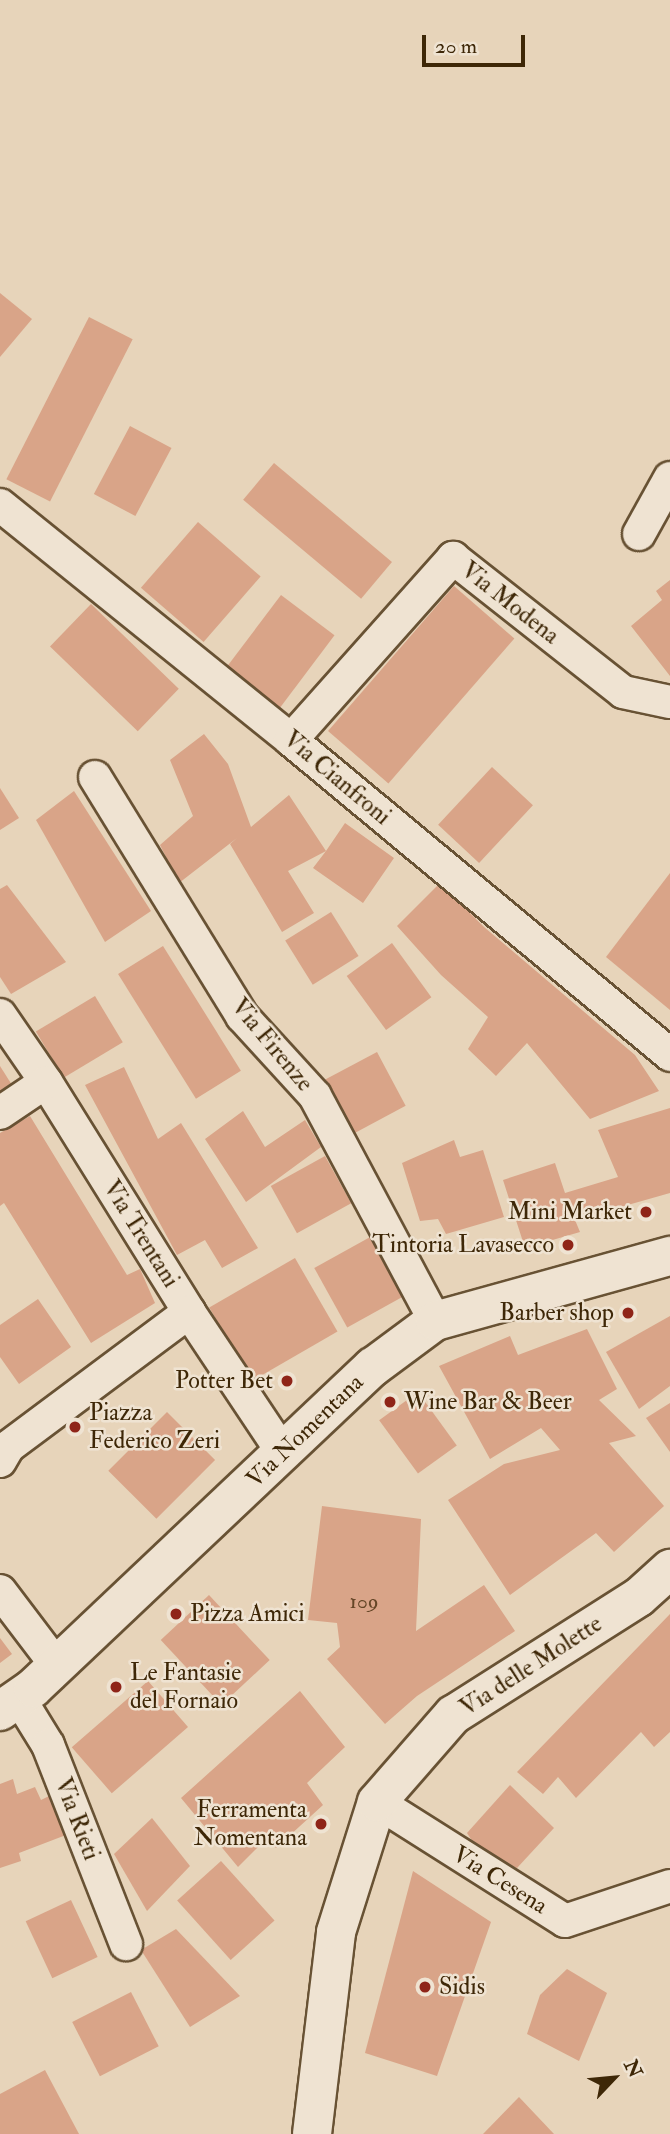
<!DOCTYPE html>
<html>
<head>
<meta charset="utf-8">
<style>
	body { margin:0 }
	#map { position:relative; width:670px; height:2134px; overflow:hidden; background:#e7d4ba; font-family:"IM FELL Double Pica",serif }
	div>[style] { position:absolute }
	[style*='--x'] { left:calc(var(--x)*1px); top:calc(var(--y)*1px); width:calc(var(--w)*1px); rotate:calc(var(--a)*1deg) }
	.building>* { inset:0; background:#d9a488; transform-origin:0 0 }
	.roads { filter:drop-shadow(2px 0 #685234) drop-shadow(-2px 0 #685234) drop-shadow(0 2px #685234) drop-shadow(0 -2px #685234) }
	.minor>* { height:32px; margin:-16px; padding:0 16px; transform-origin:16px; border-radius:16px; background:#efe3d2 }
	.tertiary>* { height:38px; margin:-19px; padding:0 19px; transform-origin:19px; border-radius:19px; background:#efe3d2 }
	.secondary>* { height:38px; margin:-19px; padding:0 19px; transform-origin:19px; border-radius:19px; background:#efe3d2 }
	.dots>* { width:19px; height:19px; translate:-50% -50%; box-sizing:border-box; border:4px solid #efe3d2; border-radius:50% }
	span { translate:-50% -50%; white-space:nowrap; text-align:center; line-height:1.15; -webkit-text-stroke:5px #efe3d2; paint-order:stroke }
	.number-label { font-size:21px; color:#654627 }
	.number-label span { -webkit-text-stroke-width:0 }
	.street-label { font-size:24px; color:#3e2707 }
	.poi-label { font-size:24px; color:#3e2707 }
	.right { translate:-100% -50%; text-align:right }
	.left { translate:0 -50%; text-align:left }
	.north { position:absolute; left:579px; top:2043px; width:70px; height:70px; -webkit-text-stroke:5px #efe3d2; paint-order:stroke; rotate:64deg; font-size:19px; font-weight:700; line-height:28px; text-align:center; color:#3e2707 }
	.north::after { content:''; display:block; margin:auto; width:24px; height:32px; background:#3e2707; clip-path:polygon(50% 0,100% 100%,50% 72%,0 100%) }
	.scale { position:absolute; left:422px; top:35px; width:103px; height:32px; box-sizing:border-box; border:4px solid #3e2707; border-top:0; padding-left:9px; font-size:21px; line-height:24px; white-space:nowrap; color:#3e2707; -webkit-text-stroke:5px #efe3d2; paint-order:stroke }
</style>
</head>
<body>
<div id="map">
	<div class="building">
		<div style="clip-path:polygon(0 293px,32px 319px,0 357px)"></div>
		<div style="left:89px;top:317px;width:49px;height:182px;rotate:27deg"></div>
		<div style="left:130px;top:426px;width:47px;height:77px;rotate:28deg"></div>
		<div style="left:274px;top:463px;width:154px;height:48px;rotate:40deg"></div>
		<div style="left:198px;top:522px;width:83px;height:87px;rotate:41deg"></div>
		<div style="clip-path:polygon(670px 580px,670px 676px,631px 626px,662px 600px,656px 591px)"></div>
		<div style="left:454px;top:586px;width:80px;height:192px;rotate:41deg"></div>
		<div style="left:281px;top:595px;width:67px;height:94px;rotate:37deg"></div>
		<div style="left:91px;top:604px;width:122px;height:59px;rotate:44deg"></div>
		<div style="clip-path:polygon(204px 734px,228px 764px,251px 827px,289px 795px,326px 851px,345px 823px,394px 858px,363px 903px,313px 868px,326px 851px,288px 871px,314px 913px,282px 932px,230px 844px,237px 838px,179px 883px,160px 845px,193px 816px,170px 760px)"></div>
		<div style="left:492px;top:767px;width:56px;height:79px;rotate:43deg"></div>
		<div style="clip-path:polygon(0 788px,19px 818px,0 830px)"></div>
		<div style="clip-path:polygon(74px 791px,151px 911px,105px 942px,36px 820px)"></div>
		<div style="clip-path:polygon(670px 873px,670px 1010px,606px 957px)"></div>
		<div style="clip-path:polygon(440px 883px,484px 927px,635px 1055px,659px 1091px,590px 1119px,527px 1043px,496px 1076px,468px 1049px,488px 1017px,441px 975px,397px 926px)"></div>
		<div style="clip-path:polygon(7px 885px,66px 962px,11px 994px,0 977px,0 889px)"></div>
		<div style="left:331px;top:912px;width:52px;height:54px;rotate:58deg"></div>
		<div style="left:392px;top:943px;width:67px;height:56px;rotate:54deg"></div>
		<div style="left:163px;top:946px;width:147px;height:53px;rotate:58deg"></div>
		<div style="left:95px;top:996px;width:54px;height:69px;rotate:59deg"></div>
		<div style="left:377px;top:1052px;width:61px;height:65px;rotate:62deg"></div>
		<div style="clip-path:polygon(0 1066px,12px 1085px,0 1093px)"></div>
		<div style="clip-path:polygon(124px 1067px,158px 1139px,181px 1123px,258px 1248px,222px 1268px,205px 1240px,177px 1255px,85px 1085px)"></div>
		<div style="clip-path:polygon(670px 1108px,670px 1193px,575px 1220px,580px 1232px,525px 1248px,503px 1180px,555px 1163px,565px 1193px,618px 1177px,598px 1130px)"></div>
		<div style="clip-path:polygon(243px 1111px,265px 1147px,305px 1120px,321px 1147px,246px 1202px,205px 1139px)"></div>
		<div style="clip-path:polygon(30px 1116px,127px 1275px,140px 1269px,155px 1303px,91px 1343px,4px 1203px,0 1206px,0 1133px)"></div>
		<div style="clip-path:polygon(454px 1140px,460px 1157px,483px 1150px,504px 1217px,446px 1234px,438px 1219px,420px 1221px,402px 1163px)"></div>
		<div style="left:325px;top:1156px;width:54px;height:62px;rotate:61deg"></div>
		<div style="left:372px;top:1236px;width:68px;height:66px;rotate:61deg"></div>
		<div style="left:295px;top:1258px;width:85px;height:99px;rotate:60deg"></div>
		<div style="clip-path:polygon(38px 1299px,71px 1347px,19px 1384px,0 1357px,0 1325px)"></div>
		<div style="clip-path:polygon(670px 1316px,670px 1386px,639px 1409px,606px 1352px)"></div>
		<div style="clip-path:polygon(587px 1329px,617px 1389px,599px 1400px,636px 1436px,609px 1443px,664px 1506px,614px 1552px,596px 1533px,510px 1595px,448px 1500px,504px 1464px,560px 1450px,541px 1428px,490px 1459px,439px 1366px,510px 1336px,518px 1355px)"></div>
		<div style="left:418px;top:1392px;width:66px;height:48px;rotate:54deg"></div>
		<div style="clip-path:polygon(670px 1403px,670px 1452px,646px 1418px)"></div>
		<div style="left:167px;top:1412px;width:68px;height:83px;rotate:45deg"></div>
		<div style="clip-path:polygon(322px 1506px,421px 1519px,416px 1631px,484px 1585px,515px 1631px,417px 1696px,385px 1724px,327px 1659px,340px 1647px,337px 1623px,308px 1620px)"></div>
		<div style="left:209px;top:1595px;width:89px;height:66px;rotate:47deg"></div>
		<div style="clip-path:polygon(670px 1614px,670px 1732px,654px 1747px,641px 1732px,576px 1798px,558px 1777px,543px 1794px,517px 1772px)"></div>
		<div style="clip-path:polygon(0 1638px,12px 1654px,0 1663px)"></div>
		<div style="left:148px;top:1681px;width:61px;height:101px;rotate:49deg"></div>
		<div style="clip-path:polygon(300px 1691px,345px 1747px,307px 1783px,323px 1805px,276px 1848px,267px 1838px,238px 1867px,181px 1798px)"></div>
		<div style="clip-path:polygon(13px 1779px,17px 1794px,35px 1787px,41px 1800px,51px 1795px,66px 1835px,19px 1853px,21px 1861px,0 1868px,0 1784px)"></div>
		<div style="clip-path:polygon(510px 1785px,554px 1828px,517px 1868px,480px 1853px,467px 1833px)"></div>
		<div style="clip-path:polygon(152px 1818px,190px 1866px,147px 1911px,114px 1854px)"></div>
		<div style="left:221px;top:1861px;width:80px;height:59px;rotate:48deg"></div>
		<div style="clip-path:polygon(413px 1871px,491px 1922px,437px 2076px,365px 2053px)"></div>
		<div style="left:71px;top:1900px;width:63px;height:50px;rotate:65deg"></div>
		<div style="clip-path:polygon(176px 1929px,240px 1996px,190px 2027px,141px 1950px)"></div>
		<div style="clip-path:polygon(567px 1969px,607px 1993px,579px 2061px,527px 2034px,540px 1995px)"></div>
		<div style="left:131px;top:1992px;width:61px;height:66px;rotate:63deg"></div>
		<div style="clip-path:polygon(45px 2070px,79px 2134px,0 2134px,0 2094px)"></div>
		<div style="clip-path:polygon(519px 2097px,554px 2134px,483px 2134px)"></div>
	</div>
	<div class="roads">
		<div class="minor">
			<div style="--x:0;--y:505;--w:374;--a:38.9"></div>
			<div style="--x:291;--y:740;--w:493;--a:39.7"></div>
			<div style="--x:639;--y:534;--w:64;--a:-61"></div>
			<div style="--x:291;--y:740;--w:244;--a:-48.3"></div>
			<div style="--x:453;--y:558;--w:216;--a:38.2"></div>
			<div style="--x:623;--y:692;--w:48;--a:12"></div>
			<div style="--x:95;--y:777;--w:281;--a:58.4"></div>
			<div style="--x:242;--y:1016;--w:108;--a:47.6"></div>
			<div style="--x:315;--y:1096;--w:255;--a:61.9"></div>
			<div style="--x:0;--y:1015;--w:81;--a:55.5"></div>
			<div style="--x:46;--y:1082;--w:271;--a:58.1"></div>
			<div style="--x:189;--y:1312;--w:169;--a:56.3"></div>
			<div style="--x:0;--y:1113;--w:55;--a:-34"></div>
			<div style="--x:0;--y:1461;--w:16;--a:-60"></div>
			<div style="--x:8;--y:1447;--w:226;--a:-36.7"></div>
			<div style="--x:0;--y:1591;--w:94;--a:52.8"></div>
			<div style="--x:19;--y:1698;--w:55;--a:58.3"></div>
			<div style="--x:48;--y:1745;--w:214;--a:68.6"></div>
			<div style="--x:377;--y:1802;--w:222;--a:32.3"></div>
			<div style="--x:565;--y:1921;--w:111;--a:-18.4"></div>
		</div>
		<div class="tertiary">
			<div style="--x:312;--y:2134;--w:203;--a:-83.2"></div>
			<div style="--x:336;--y:1932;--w:136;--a:-72.5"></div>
			<div style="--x:377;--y:1802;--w:116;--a:-48.9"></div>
			<div style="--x:453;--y:1715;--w:220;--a:-32.4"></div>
			<div style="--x:639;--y:1597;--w:42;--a:-42.1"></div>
		</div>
		<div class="secondary">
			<div style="--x:0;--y:1711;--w:40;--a:-34.9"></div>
			<div style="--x:33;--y:1688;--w:468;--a:-43.4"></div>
			<div style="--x:373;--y:1367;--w:77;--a:-36.6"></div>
			<div style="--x:435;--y:1321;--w:244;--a:-15.5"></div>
		</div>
	</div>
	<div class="dots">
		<div style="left:646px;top:1212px;background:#8f2418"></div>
		<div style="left:568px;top:1245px;background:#8f2418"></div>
		<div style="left:628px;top:1313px;background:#8f2418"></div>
		<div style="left:287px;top:1381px;background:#8f2418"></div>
		<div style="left:390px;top:1402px;background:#8f2418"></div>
		<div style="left:75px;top:1427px;background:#8f2418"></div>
		<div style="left:176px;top:1614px;background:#8f2418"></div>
		<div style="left:116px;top:1687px;background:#8f2418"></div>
		<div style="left:321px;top:1824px;background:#8f2418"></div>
		<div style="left:425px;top:1987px;background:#8f2418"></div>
	</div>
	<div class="number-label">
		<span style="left:364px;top:1602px">109</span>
	</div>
	<div class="street-label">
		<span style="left:510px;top:603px;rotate:38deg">Via Modena</span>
		<span style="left:337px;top:778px;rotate:40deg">Via Cianfroni</span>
		<span style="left:272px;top:1045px;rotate:50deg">Via Firenze</span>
		<span style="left:141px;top:1234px;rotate:58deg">Via Trentani</span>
		<span style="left:305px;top:1431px;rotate:-44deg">Via Nomentana</span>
		<span style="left:531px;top:1666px;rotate:-33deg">Via delle Molette</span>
		<span style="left:77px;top:1819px;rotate:69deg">Via Rieti</span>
		<span style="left:500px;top:1880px;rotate:32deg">Via Cesena</span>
	</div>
	<div class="poi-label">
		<span class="right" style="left:632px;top:1212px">Mini Market</span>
		<span class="right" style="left:554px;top:1245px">Tintoria Lavasecco</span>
		<span class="right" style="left:614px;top:1313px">Barber shop</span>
		<span class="right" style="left:273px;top:1381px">Potter Bet</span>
		<span class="left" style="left:404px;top:1402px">Wine Bar &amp; Beer</span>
		<span class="left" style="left:89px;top:1427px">Piazza<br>Federico Zeri</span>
		<span class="left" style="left:190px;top:1614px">Pizza Amici</span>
		<span class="left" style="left:130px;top:1687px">Le Fantasie<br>del Fornaio</span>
		<span class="right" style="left:307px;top:1824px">Ferramenta<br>Nomentana</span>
		<span class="left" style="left:439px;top:1987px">Sidis</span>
	</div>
	<div class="north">N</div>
	<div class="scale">20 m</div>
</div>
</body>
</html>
